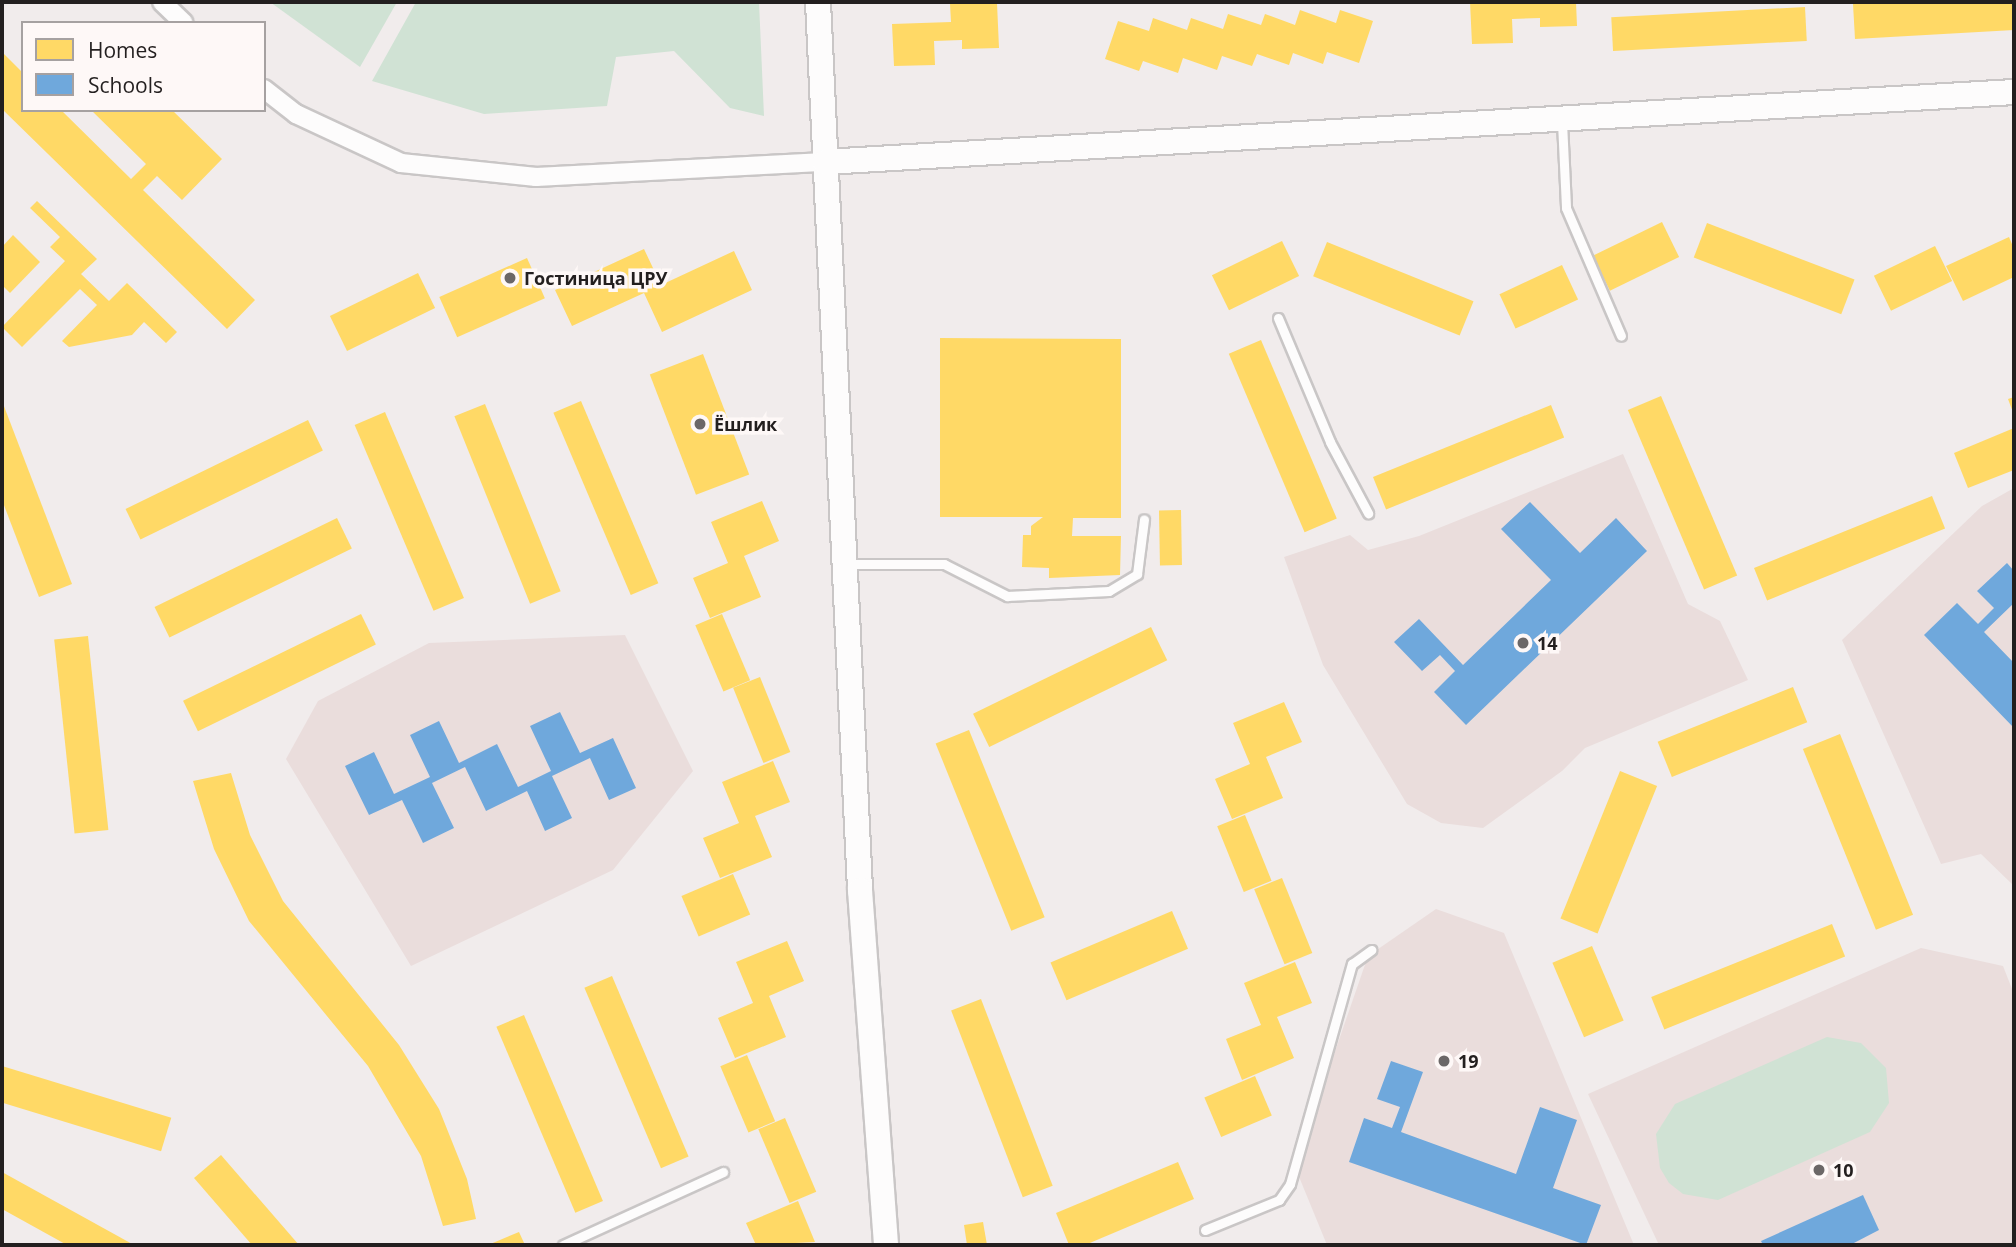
<!DOCTYPE html>
<html>
<head>
<meta charset="utf-8">
<style>
	body { margin:0 }
	#map { position:relative; width:2016px; height:1247px; overflow:hidden; background:#f1ecec; font-family:"Open Sans",sans-serif }
	div>[style] { position:absolute }
	[style*='--x'] { left:calc(var(--x)*1px); top:calc(var(--y)*1px); width:calc(var(--w)*1px); rotate:calc(var(--a)*1deg) }
	.built>* { inset:0; background:#eadddc }
	.green>* { inset:0; background:#d0e2d4 }
	.homes>* { inset:0; background:#ffd966; transform-origin:0 0 }
	.schools>* { inset:0; background:#6fa8dc }
	.roads { filter:drop-shadow(2px 0 #c9c6c6) drop-shadow(-2px 0 #c9c6c6) drop-shadow(0 2px #c9c6c6) drop-shadow(0 -2px #c9c6c6) }
	.lane>* { height:9px; margin:-4.5px; padding:0 4.5px; transform-origin:4.5px; border-radius:4.5px; background:#fdfcfc }
	.street>* { height:18px; margin:-9px; padding:0 9px; transform-origin:9px; border-radius:9px; background:#fdfcfc }
	.secondary>* { height:24px; margin:-12px; padding:0 12px; transform-origin:12px; border-radius:12px; background:#fdfcfc }
	.dots>* { width:19px; height:19px; translate:-50% -50%; box-sizing:border-box; border:4px solid #fef8f7; border-radius:50% }
	span { translate:-50% -50%; white-space:nowrap; text-align:center; line-height:1.15; -webkit-text-stroke:7px #fef8f7; paint-order:stroke }
	.poi-label { font-size:18px; color:#231f1f; font-weight:700 }
	.left { translate:0 -50%; text-align:left }
	.frame { position:absolute; inset:0; border:4px solid #231f1f; pointer-events:none }
	.legend { position:absolute; left:21px; top:21px; width:245px; height:91px; box-sizing:border-box; background:#fef8f7; border:2px solid #a6a1a1; margin:0; padding:9px 12px; list-style:none; font-size:21px; color:#231f1f }
	.legend li { display:flex; align-items:center; gap:14px; height:35px }
	.legend b { width:35px; border:2px solid #a6a1a1 }
</style>
</head>
<body>
<div id="map">
	<div class="built">
		<div style="clip-path:polygon(1623px 454px,1688px 604px,1720px 621px,1748px 680px,1585px 748px,1562px 771px,1483px 828px,1441px 823px,1407px 804px,1323px 665px,1284px 557px,1350px 535px,1368px 550px,1419px 536px)"></div>
		<div style="clip-path:polygon(2014px 488px,2014px 884px,2013px 885px,1981px 854px,1941px 864px,1842px 640px,1982px 506px)"></div>
		<div style="clip-path:polygon(625px 635px,693px 771px,613px 870px,411px 966px,286px 759px,318px 701px,429px 643px)"></div>
		<div style="clip-path:polygon(1436px 909px,1504px 933px,1634px 1245px,1327px 1245px,1295px 1167px,1368px 956px)"></div>
		<div style="clip-path:polygon(1921px 948px,2003px 966px,2014px 994px,2014px 1245px,1659px 1245px,1588px 1094px)"></div>
	</div>
	<div class="green">
		<div style="clip-path:polygon(270px 2px,397px 2px,360px 67px)"></div>
		<div style="clip-path:polygon(416px 2px,759px 2px,764px 116px,730px 108px,674px 51px,616px 57px,607px 106px,484px 114px,372px 81px)"></div>
		<div style="clip-path:polygon(1827px 1037px,1861px 1043px,1886px 1068px,1889px 1103px,1870px 1132px,1718px 1200px,1683px 1194px,1669px 1183px,1660px 1168px,1656px 1134px,1675px 1104px)"></div>
	</div>
	<div class="homes">
		<div style="clip-path:polygon(1470px 2px,1576px 2px,1577px 26px,1540px 27px,1540px 18px,1512px 19px,1513px 43px,1472px 44px)"></div>
		<div style="clip-path:polygon(1903px 2px,2014px 2px,2014px 30px,1855px 39px,1853px 4px)"></div>
		<div style="clip-path:polygon(997px 3px,999px 48px,962px 49px,962px 40px,934px 41px,935px 65px,894px 66px,892px 24px,951px 22px,950px 4px)"></div>
		<div style="left:1805px;top:7px;width:34px;height:194px;rotate:87deg"></div>
		<div style="clip-path:polygon(1300px 10px,1336px 23px,1340px 10px,1373px 21px,1359px 63px,1327px 52px,1323px 64px,1293px 53px,1289px 65px,1257px 54px,1252px 66px,1222px 56px,1217px 70px,1183px 58px,1178px 73px,1143px 61px,1139px 71px,1105px 59px,1118px 21px,1149px 31px,1153px 18px,1187px 30px,1191px 18px,1223px 29px,1228px 14px,1261px 25px,1265px 14px,1295px 25px)"></div>
		<div style="clip-path:polygon(2px 52px,23px 73px,23px 110px,61px 110px,131px 179px,146px 164px,91px 110px,172px 110px,222px 159px,182px 200px,157px 176px,143px 190px,255px 300px,227px 329px,2px 109px)"></div>
		<div style="clip-path:polygon(37px 201px,97px 259px,81px 274px,109px 301px,127px 283px,177px 332px,166px 343px,144px 322px,132px 335px,69px 347px,62px 341px,97px 305px,80px 289px,22px 347px,2px 327px,65px 261px,50px 247px,60px 237px,30px 208px)"></div>
		<div style="left:1662px;top:222px;width:39px;height:77px;rotate:64deg"></div>
		<div style="left:1707px;top:223px;width:158px;height:37px;rotate:21deg"></div>
		<div style="clip-path:polygon(13px 235px,40px 262px,10px 293px,2px 285px,2px 247px)"></div>
		<div style="clip-path:polygon(2009px 237px,2014px 249px,2014px 277px,1963px 301px,1946px 266px)"></div>
		<div style="left:1282px;top:241px;width:39px;height:78px;rotate:64deg"></div>
		<div style="left:1327px;top:242px;width:158px;height:37px;rotate:22deg"></div>
		<div style="left:1935px;top:246px;width:39px;height:68px;rotate:64deg"></div>
		<div style="clip-path:polygon(644px 249px,661px 285px,734px 251px,752px 290px,662px 332px,644px 293px,572px 326px,555px 290px)"></div>
		<div style="left:527px;top:258px;width:44px;height:96px;rotate:66deg"></div>
		<div style="left:1562px;top:265px;width:38px;height:69px;rotate:65deg"></div>
		<div style="left:418px;top:273px;width:39px;height:98px;rotate:64deg"></div>
		<div style="clip-path:polygon(940px 338px,1121px 339px,1121px 518px,1073px 518px,1072px 536px,1121px 536px,1120px 575px,1049px 578px,1049px 568px,1022px 567px,1023px 535px,1031px 535px,1031px 526px,1043px 517px,940px 517px)"></div>
		<div style="left:1261px;top:340px;width:194px;height:35px;rotate:67deg"></div>
		<div style="left:703px;top:354px;width:129px;height:57px;rotate:69deg"></div>
		<div style="left:1661px;top:396px;width:195px;height:36px;rotate:67deg"></div>
		<div style="clip-path:polygon(2014px 397px,2014px 415px,2008px 399px)"></div>
		<div style="clip-path:polygon(2px 401px,72px 584px,39px 597px,2px 500px)"></div>
		<div style="left:581px;top:401px;width:198px;height:30px;rotate:67deg"></div>
		<div style="left:485px;top:404px;width:202px;height:33px;rotate:68deg"></div>
		<div style="left:1551px;top:405px;width:35px;height:192px;rotate:68deg"></div>
		<div style="left:385px;top:412px;width:202px;height:33px;rotate:67deg"></div>
		<div style="left:308px;top:420px;width:34px;height:203px;rotate:64deg"></div>
		<div style="clip-path:polygon(2014px 428px,2014px 470px,1968px 488px,1954px 453px)"></div>
		<div style="left:1932px;top:496px;width:35px;height:192px;rotate:68deg"></div>
		<div style="clip-path:polygon(762px 501px,779px 541px,744px 556px,761px 597px,710px 618px,693px 578px,728px 563px,711px 522px)"></div>
		<div style="left:1181px;top:510px;width:55px;height:22px;rotate:89deg"></div>
		<div style="left:337px;top:518px;width:34px;height:203px;rotate:64deg"></div>
		<div style="left:361px;top:614px;width:34px;height:198px;rotate:64deg"></div>
		<div style="left:722px;top:614px;width:72px;height:29px;rotate:67deg"></div>
		<div style="left:1151px;top:627px;width:37px;height:198px;rotate:64deg"></div>
		<div style="left:88px;top:636px;width:195px;height:34px;rotate:84deg"></div>
		<div style="left:760px;top:677px;width:81px;height:29px;rotate:68deg"></div>
		<div style="left:1793px;top:687px;width:38px;height:146px;rotate:68deg"></div>
		<div style="clip-path:polygon(1284px 702px,1302px 742px,1266px 757px,1283px 798px,1232px 819px,1215px 779px,1250px 764px,1233px 723px)"></div>
		<div style="left:969px;top:730px;width:202px;height:36px;rotate:68deg"></div>
		<div style="left:1840px;top:734px;width:195px;height:40px;rotate:68deg"></div>
		<div style="clip-path:polygon(773px 761px,790px 802px,755px 816px,772px 857px,720px 878px,703px 838px,739px 823px,722px 782px)"></div>
		<div style="left:1620px;top:771px;width:40px;height:159px;rotate:22deg"></div>
		<div style="clip-path:polygon(231px 773px,250px 835px,283px 901px,399px 1045px,439px 1109px,467px 1179px,476px 1219px,443px 1226px,421px 1156px,368px 1066px,249px 921px,214px 849px,193px 781px)"></div>
		<div style="left:1245px;top:815px;width:71px;height:30px;rotate:68deg"></div>
		<div style="left:733px;top:874px;width:44px;height:56px;rotate:67deg"></div>
		<div style="left:1282px;top:878px;width:81px;height:30px;rotate:68deg"></div>
		<div style="left:1172px;top:911px;width:41px;height:132px;rotate:67deg"></div>
		<div style="left:1832px;top:924px;width:35px;height:195px;rotate:68deg"></div>
		<div style="clip-path:polygon(787px 941px,804px 981px,769px 996px,786px 1037px,735px 1058px,718px 1018px,753px 1003px,736px 962px)"></div>
		<div style="left:1592px;top:946px;width:81px;height:43px;rotate:67deg"></div>
		<div style="clip-path:polygon(1295px 962px,1312px 1003px,1277px 1017px,1294px 1058px,1242px 1080px,1226px 1039px,1261px 1025px,1244px 983px)"></div>
		<div style="left:612px;top:976px;width:196px;height:30px;rotate:67deg"></div>
		<div style="left:981px;top:999px;width:200px;height:32px;rotate:69deg"></div>
		<div style="left:524px;top:1015px;width:202px;height:30px;rotate:67deg"></div>
		<div style="left:747px;top:1055px;width:72px;height:29px;rotate:67deg"></div>
		<div style="left:2px;top:1066px;width:177px;height:35px;rotate:17deg"></div>
		<div style="left:1255px;top:1076px;width:43px;height:55px;rotate:67deg"></div>
		<div style="left:785px;top:1118px;width:80px;height:29px;rotate:67deg"></div>
		<div style="clip-path:polygon(221px 1155px,299px 1245px,252px 1245px,194px 1178px)"></div>
		<div style="clip-path:polygon(1178px 1162px,1194px 1199px,1085px 1245px,1069px 1245px,1056px 1213px)"></div>
		<div style="clip-path:polygon(2px 1172px,134px 1245px,67px 1245px,2px 1209px)"></div>
		<div style="clip-path:polygon(798px 1201px,815px 1242px,756px 1245px,746px 1223px)"></div>
		<div style="clip-path:polygon(983px 1222px,987px 1245px,967px 1245px,964px 1225px)"></div>
		<div style="clip-path:polygon(519px 1232px,525px 1245px,488px 1245px)"></div>
	</div>
	<div class="schools">
		<div style="clip-path:polygon(1530px 502px,1580px 553px,1616px 518px,1647px 551px,1466px 725px,1434px 692px,1455px 671px,1440px 655px,1422px 671px,1394px 642px,1419px 619px,1463px 665px,1551px 580px,1501px 529px)"></div>
		<div style="clip-path:polygon(2007px 563px,2014px 571px,2014px 603px,1984px 632px,2014px 663px,2014px 728px,1924px 635px,1957px 603px,1978px 624px,1994px 608px,1977px 591px)"></div>
		<div style="clip-path:polygon(560px 712px,580px 753px,613px 738px,636px 788px,609px 800px,590px 758px,552px 776px,572px 818px,545px 831px,527px 791px,486px 811px,465px 767px,432px 783px,454px 828px,423px 843px,402px 800px,369px 815px,345px 766px,374px 752px,394px 794px,430px 777px,410px 735px,439px 721px,459px 763px,497px 744px,518px 787px,551px 771px,530px 726px)"></div>
		<div style="clip-path:polygon(1391px 1061px,1423px 1072px,1401px 1132px,1516px 1174px,1540px 1107px,1577px 1120px,1553px 1188px,1601px 1205px,1586px 1245px,1349px 1162px,1364px 1118px,1392px 1128px,1400px 1107px,1377px 1099px)"></div>
		<div style="clip-path:polygon(1863px 1195px,1879px 1230px,1850px 1245px,1763px 1245px,1761px 1241px)"></div>
	</div>
	<div class="roads">
		<div class="lane">
			<div style="--x:1562;--y:122;--w:86;--a:87.3"></div>
			<div style="--x:1566;--y:208;--w:139;--a:66.7"></div>
			<div style="--x:1278;--y:318;--w:134;--a:67.2"></div>
			<div style="--x:1330;--y:442;--w:81;--a:61.8"></div>
			<div style="--x:846;--y:564;--w:98;--a:0"></div>
			<div style="--x:944;--y:564;--w:71;--a:26.9"></div>
			<div style="--x:1007;--y:596;--w:102;--a:-2.8"></div>
			<div style="--x:1109;--y:591;--w:33;--a:-31"></div>
			<div style="--x:1137;--y:574;--w:55;--a:-82.7"></div>
			<div style="--x:1205;--y:1230;--w:80;--a:-22.1"></div>
			<div style="--x:1279;--y:1200;--w:19;--a:-55"></div>
			<div style="--x:1290;--y:1184;--w:229;--a:-74.3"></div>
			<div style="--x:1352;--y:964;--w:24;--a:-36"></div>
			<div style="--x:563;--y:1245;--w:176;--a:-24.5"></div>
		</div>
		<div class="street">
			<div style="--x:162;--y:2;--w:30;--a:44"></div>
			<div style="--x:264;--y:89;--w:41;--a:38"></div>
			<div style="--x:296;--y:114;--w:116;--a:25"></div>
			<div style="--x:401;--y:163;--w:136;--a:5.9"></div>
			<div style="--x:536;--y:177;--w:289;--a:-3"></div>
		</div>
		<div class="secondary">
			<div style="--x:818;--y:2;--w:889;--a:87.29"></div>
			<div style="--x:860;--y:890;--w:356;--a:85.8"></div>
			<div style="--x:825;--y:162;--w:1191;--a:-3.37"></div>
		</div>
	</div>
	<div class="dots">
		<div style="left:510px;top:278px;background:#6b6767"></div>
		<div style="left:700px;top:424px;background:#6b6767"></div>
		<div style="left:1523px;top:643px;background:#6b6767"></div>
		<div style="left:1444px;top:1061px;background:#6b6767"></div>
		<div style="left:1819px;top:1170px;background:#6b6767"></div>
	</div>
	<div class="poi-label">
		<span class="left" style="left:524px;top:278px">Гостиница ЦРУ</span>
		<span class="left" style="left:714px;top:424px">Ёшлик</span>
		<span class="left" style="left:1537px;top:643px">14</span>
		<span class="left" style="left:1458px;top:1061px">19</span>
		<span class="left" style="left:1833px;top:1170px">10</span>
	</div>
	<div class="frame"></div>
	<ul class="legend">
	<li><b style="height:19px;background:#ffd966"></b>Homes</li>
	<li><b style="height:19px;background:#6fa8dc"></b>Schools</li>
	</ul>
</div>
</body>
</html>
